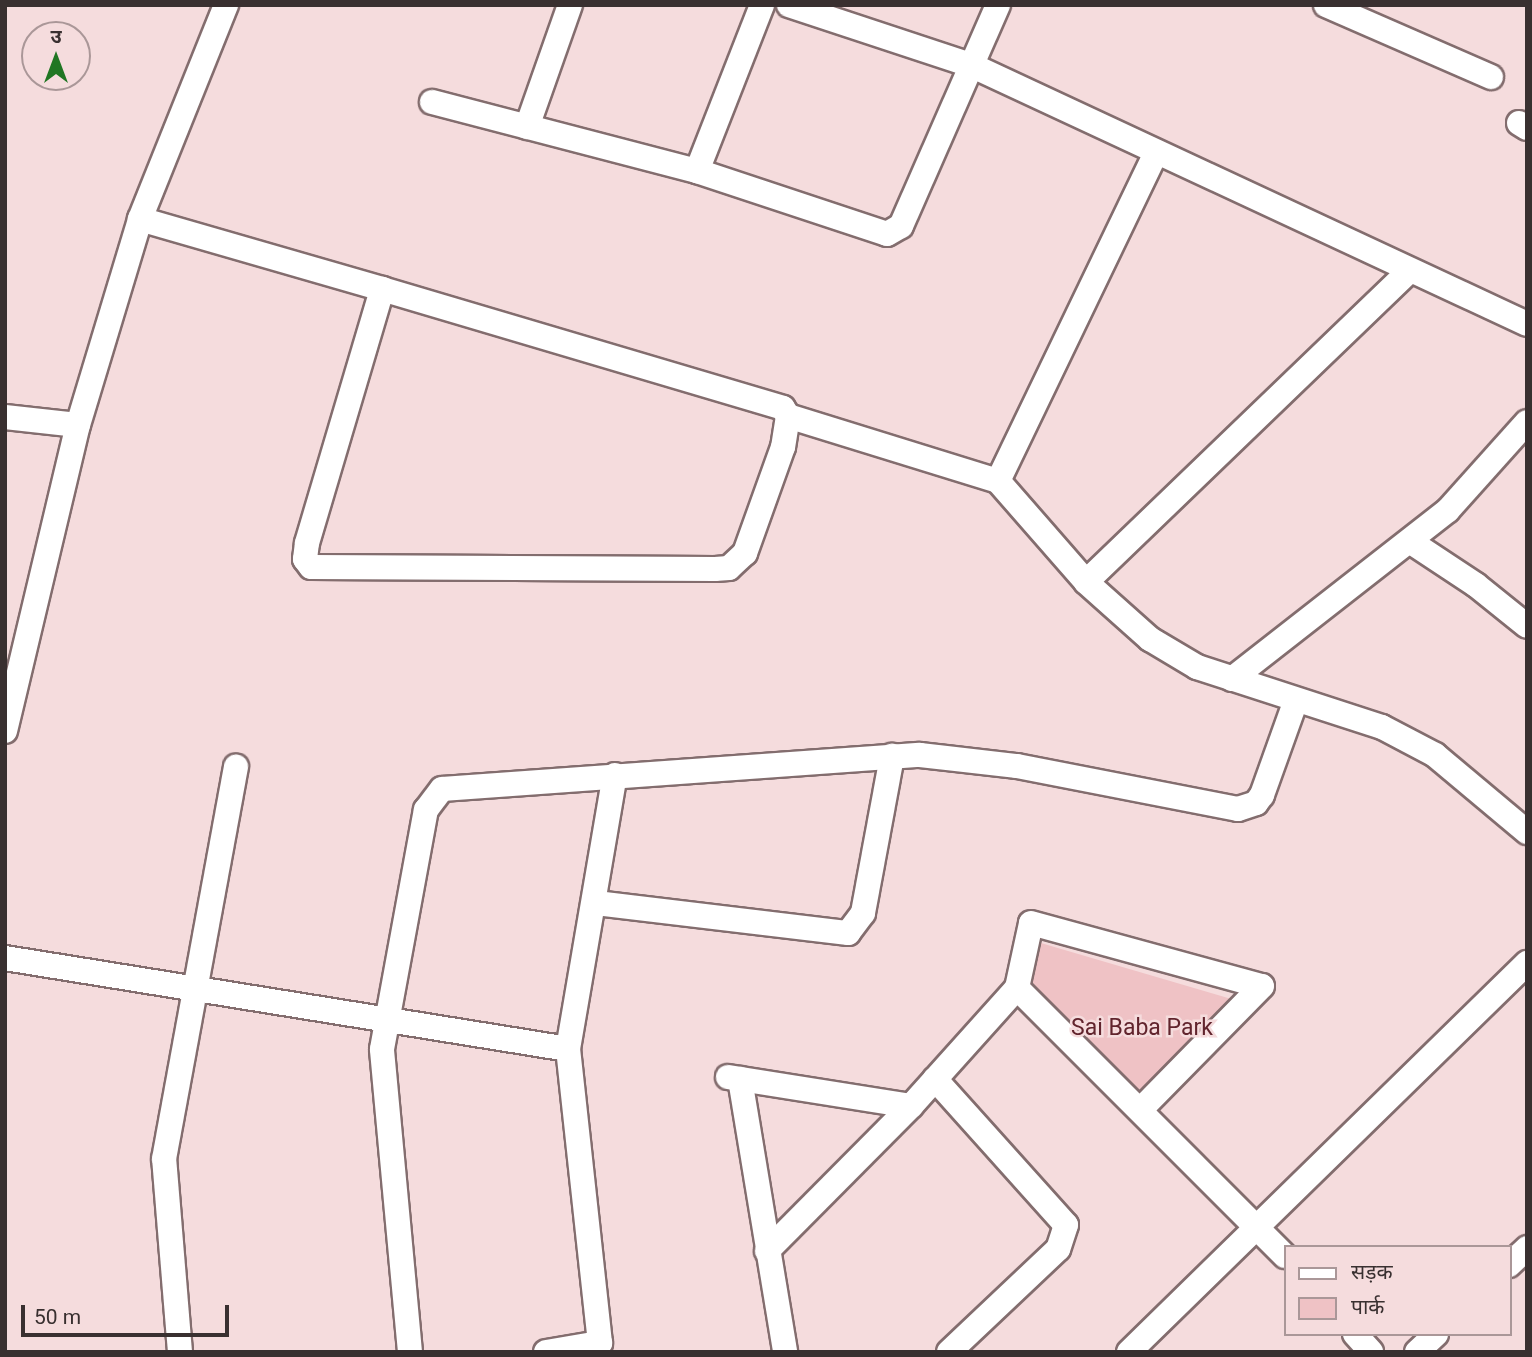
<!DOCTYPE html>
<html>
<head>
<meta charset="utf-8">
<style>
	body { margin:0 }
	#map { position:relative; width:1532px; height:1357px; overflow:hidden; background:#f5dcdd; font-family:Roboto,"Noto Sans Devanagari",sans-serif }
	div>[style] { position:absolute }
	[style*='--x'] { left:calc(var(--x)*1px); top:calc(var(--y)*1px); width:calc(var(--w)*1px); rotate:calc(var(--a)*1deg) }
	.green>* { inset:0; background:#efc2c5 }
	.roads { filter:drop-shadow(2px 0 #836d6e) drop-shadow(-2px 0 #836d6e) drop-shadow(0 2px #836d6e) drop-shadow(0 -2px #836d6e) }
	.street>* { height:24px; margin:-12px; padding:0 12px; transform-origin:12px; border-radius:12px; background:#fff }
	span { translate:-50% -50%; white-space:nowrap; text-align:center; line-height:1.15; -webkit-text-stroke:5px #f5dcdd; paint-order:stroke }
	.park-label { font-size:23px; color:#61242d }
	.frame { position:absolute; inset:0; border:7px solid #393030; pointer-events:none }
	.legend { position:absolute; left:1284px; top:1245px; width:228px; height:91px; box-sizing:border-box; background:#f5dcdd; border:2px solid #aa9798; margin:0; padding:9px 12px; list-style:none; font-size:21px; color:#393030 }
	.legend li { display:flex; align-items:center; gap:14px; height:35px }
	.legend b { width:35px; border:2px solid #aa9798 }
	.north { position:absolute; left:21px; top:21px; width:70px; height:70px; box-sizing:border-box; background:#f5dcdd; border:2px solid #aa9798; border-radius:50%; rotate:0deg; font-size:19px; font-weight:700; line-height:28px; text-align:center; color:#393030 }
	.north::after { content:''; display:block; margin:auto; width:24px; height:32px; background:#207623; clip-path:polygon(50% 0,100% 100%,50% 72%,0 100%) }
	.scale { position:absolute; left:21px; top:1305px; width:208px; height:32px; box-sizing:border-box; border:4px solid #393030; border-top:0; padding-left:9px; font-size:21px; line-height:24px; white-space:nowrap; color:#393030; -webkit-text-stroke:5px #f5dcdd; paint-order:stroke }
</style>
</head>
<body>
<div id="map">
	<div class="green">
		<div style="clip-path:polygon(1034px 941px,1245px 1003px,1140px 1102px,1023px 984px)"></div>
	</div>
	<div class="roads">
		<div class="street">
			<div style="--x:789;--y:5;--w:194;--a:18.3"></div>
			<div style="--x:973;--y:66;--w:611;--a:24.97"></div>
			<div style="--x:1326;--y:5;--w:180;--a:23.6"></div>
			<div style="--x:432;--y:102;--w:274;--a:14.6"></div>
			<div style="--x:697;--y:171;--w:200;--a:18.3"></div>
			<div style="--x:887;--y:234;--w:16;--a:-30"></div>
			<div style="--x:901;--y:226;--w:241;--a:-66.3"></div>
			<div style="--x:1519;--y:123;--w:9;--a:32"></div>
			<div style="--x:527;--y:127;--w:129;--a:-70.6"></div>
			<div style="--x:697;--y:171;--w:178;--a:-68.6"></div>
			<div style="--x:140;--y:219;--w:252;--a:16.1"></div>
			<div style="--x:382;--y:289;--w:418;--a:16.5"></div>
			<div style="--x:783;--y:408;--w:9;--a:58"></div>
			<div style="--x:788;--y:416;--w:31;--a:99"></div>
			<div style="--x:783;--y:447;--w:113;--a:109.7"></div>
			<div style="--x:745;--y:553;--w:22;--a:137"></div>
			<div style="--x:729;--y:568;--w:14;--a:176"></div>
			<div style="--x:715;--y:569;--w:404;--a:-179.7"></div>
			<div style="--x:311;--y:567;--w:10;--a:-127"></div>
			<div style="--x:305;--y:559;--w:16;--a:-83"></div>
			<div style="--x:307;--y:543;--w:265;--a:-73.5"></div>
			<div style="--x:788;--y:416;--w:220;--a:17.2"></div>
			<div style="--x:998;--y:481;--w:134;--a:48.9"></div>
			<div style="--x:1086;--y:582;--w:86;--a:41.7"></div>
			<div style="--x:1150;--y:639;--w:55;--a:30.8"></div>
			<div style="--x:1197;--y:667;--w:194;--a:18"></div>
			<div style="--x:1382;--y:727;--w:60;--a:27.8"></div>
			<div style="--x:1435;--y:755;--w:120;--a:39.9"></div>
			<div style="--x:5;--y:417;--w:73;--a:6.3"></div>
			<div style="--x:998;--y:481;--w:365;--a:-64.3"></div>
			<div style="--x:1411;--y:542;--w:78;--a:33.5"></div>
			<div style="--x:1476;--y:585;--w:65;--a:38.8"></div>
			<div style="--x:1086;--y:582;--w:448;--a:-43.9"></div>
			<div style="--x:1232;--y:679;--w:274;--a:-38"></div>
			<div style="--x:1448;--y:510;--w:118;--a:-48.1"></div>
			<div style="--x:5;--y:731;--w:315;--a:-76.6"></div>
			<div style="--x:78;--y:425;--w:215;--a:-73.2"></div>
			<div style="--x:140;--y:219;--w:231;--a:-68.1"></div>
			<div style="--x:596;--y:903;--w:254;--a:6.8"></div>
			<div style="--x:848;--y:933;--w:25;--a:-53"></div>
			<div style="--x:863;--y:913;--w:160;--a:-79.5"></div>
			<div style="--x:5;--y:958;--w:570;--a:9.18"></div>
			<div style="--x:1017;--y:988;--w:379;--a:45"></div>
			<div style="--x:728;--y:1077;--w:185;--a:9"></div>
			<div style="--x:740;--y:1079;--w:277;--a:80.6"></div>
			<div style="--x:935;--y:1079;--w:196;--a:48.1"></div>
			<div style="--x:1066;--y:1225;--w:25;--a:108"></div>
			<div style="--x:1058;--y:1249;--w:150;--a:136.6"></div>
			<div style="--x:767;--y:1251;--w:204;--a:-45.2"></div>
			<div style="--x:911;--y:1106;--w:159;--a:-48.1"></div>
			<div style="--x:1017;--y:988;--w:66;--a:-77.8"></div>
			<div style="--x:1031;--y:923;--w:239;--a:15.3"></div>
			<div style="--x:1262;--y:986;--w:174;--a:134.5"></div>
			<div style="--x:1509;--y:1265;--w:25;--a:-43"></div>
			<div style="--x:1355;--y:1334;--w:24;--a:48"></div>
			<div style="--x:180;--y:1352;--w:194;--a:-94.7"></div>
			<div style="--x:164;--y:1159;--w:399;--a:-79.6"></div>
			<div style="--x:410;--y:1352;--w:304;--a:-95.3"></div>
			<div style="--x:382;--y:1049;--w:243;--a:-79.6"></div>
			<div style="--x:426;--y:810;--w:26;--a:-53"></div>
			<div style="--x:442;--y:789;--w:479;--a:-4.1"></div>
			<div style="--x:920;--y:755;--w:98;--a:6.5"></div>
			<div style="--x:1017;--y:766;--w:225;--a:11"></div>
			<div style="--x:1238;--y:809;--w:19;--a:-18"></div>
			<div style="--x:1256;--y:803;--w:10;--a:-53"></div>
			<div style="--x:1262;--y:795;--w:101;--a:-70.3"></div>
			<div style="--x:546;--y:1352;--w:55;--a:-9.5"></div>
			<div style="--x:600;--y:1343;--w:296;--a:-96.2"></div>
			<div style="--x:568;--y:1049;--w:278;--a:-80.3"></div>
			<div style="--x:1129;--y:1352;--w:557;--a:-44.34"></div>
			<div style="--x:1417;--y:1352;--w:26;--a:-43"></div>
		</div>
	</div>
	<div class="park-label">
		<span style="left:1142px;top:1028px">Sai Baba Park</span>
	</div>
	<div class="frame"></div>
	<ul class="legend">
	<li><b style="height:9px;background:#fff"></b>सड़क</li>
	<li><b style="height:19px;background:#efc2c5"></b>पार्क</li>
	</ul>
	<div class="north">उ</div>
	<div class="scale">50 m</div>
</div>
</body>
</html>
